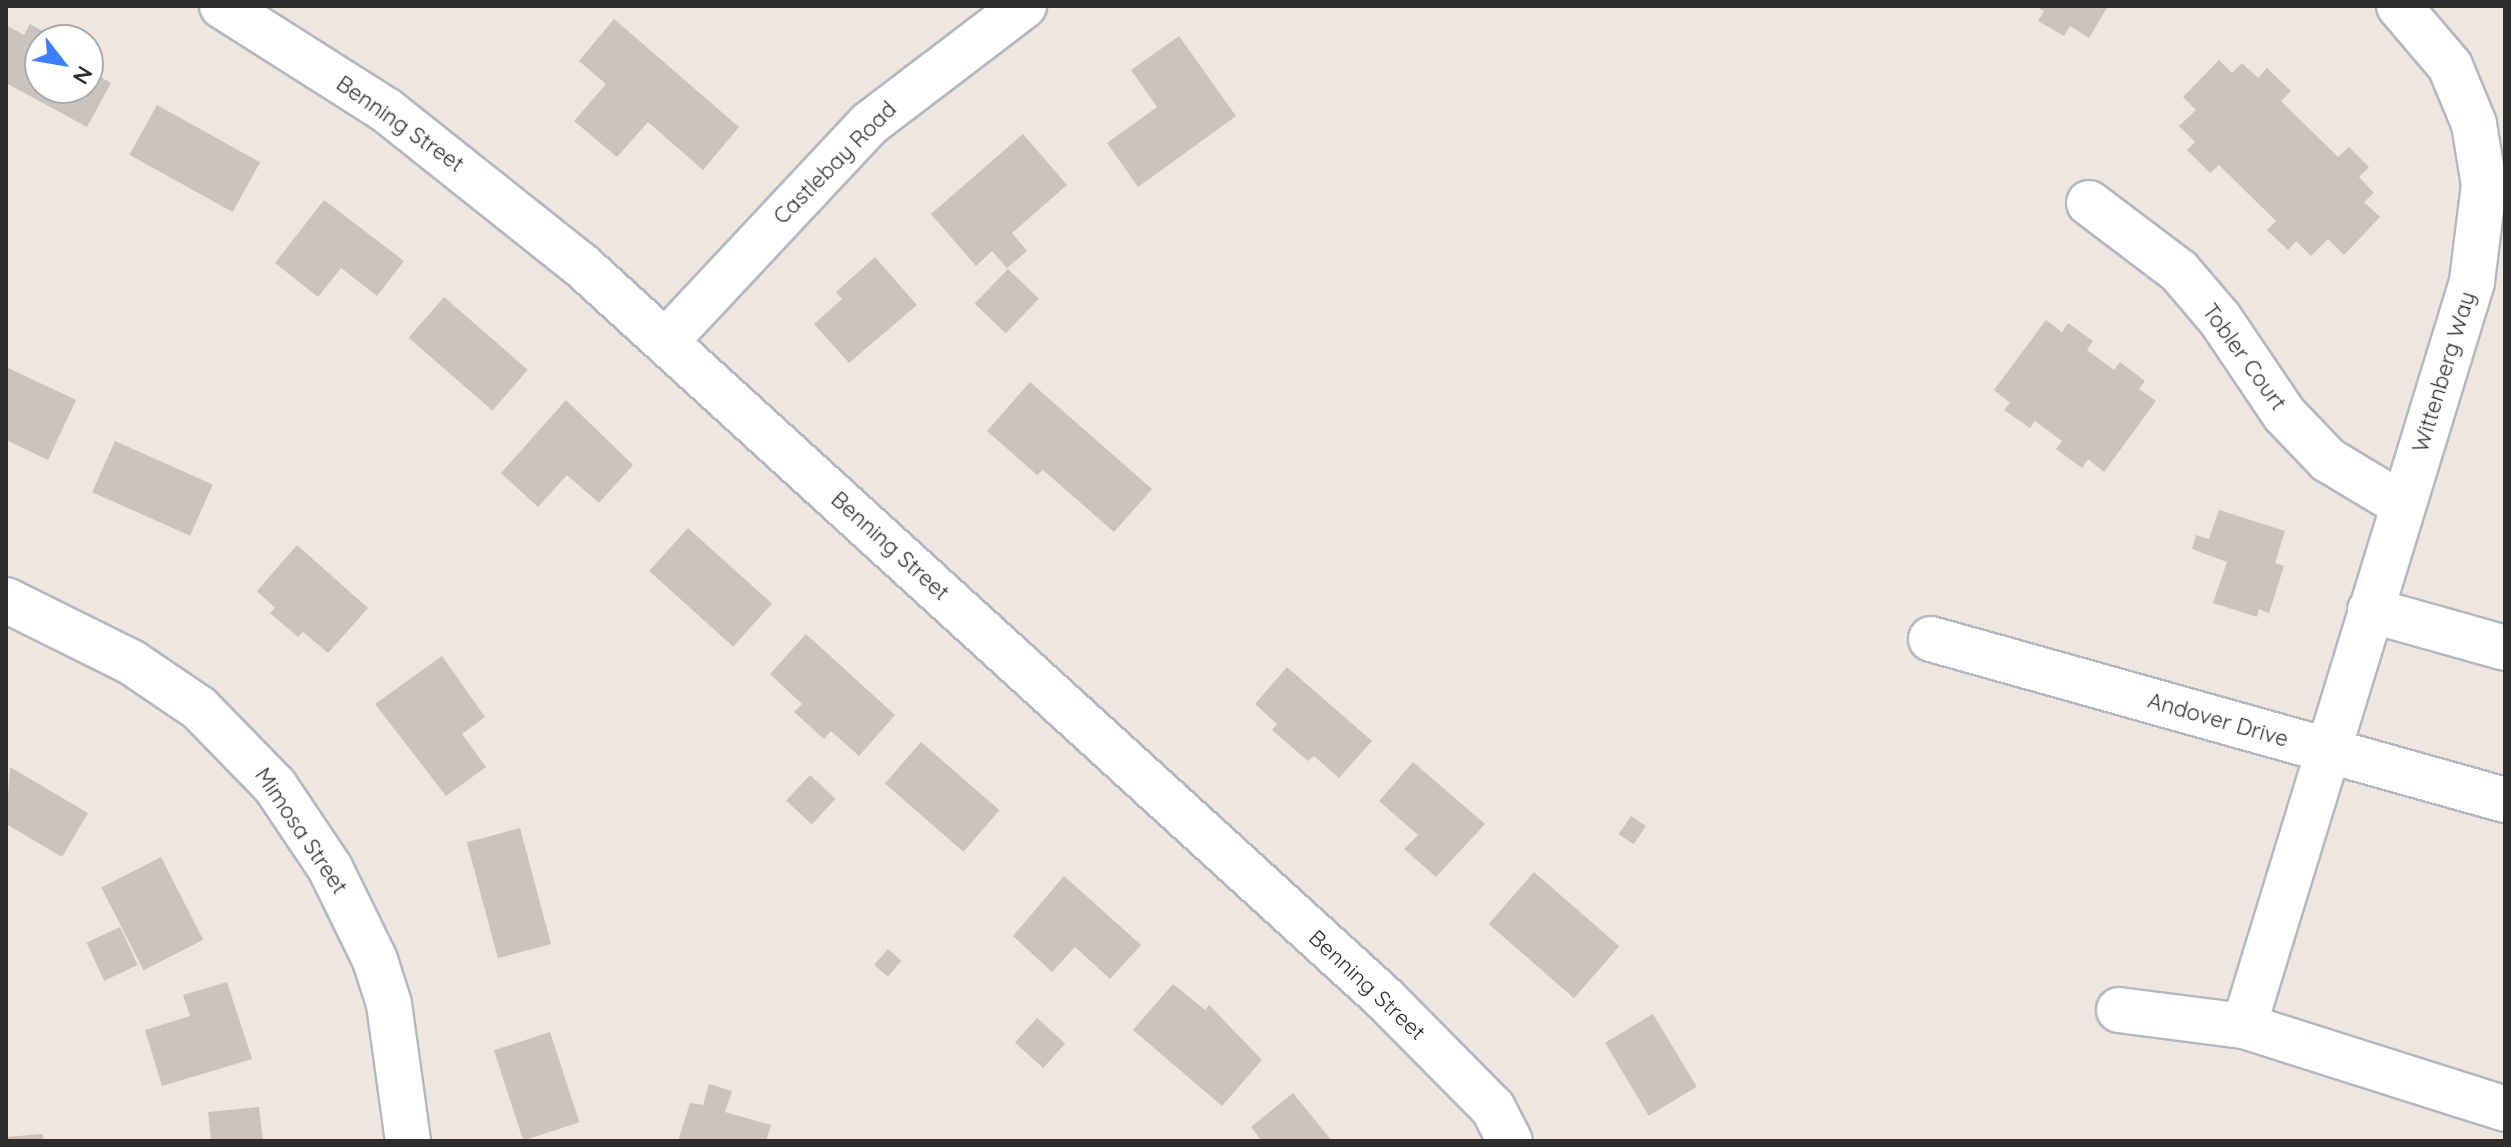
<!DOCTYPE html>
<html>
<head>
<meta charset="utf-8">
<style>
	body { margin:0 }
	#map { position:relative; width:2511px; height:1147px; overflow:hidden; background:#efe6df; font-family:Quicksand,sans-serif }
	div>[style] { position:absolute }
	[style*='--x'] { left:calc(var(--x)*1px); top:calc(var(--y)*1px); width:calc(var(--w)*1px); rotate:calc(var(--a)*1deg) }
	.building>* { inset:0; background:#cbc4be; transform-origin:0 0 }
	.roads { filter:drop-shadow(2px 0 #b3b8c2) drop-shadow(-2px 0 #b3b8c2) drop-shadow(0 2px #b3b8c2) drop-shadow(0 -2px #b3b8c2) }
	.minor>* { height:44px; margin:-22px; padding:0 22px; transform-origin:22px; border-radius:22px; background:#fff }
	span { translate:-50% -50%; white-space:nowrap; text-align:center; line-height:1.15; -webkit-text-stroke:8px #fff; paint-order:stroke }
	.street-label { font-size:22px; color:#2d2d2d }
	.frame { position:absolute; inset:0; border:8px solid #2d2d2d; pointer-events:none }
	.north { position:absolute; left:24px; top:24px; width:80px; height:80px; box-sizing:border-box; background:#fff; border:2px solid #ababab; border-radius:50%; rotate:121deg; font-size:22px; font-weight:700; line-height:32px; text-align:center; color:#2d2d2d }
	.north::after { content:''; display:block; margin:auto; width:28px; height:36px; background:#3d7fff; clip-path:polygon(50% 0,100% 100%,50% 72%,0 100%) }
</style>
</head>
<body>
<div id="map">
	<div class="building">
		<div style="clip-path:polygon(2035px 6px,2108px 6px,2089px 38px,2070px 26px,2064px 36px,2038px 21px,2044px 11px)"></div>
		<div style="clip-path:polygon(614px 19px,739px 127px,703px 170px,648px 122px,617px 157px,574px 121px,606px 84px,579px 61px)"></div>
		<div style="clip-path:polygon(30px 24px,58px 40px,40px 40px,40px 88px,88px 88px,88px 70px,111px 83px,87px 127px,6px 83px,6px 25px,24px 35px)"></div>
		<div style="clip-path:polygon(1179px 36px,1236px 116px,1138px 187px,1107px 143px,1157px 107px,1131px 70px)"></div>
		<div style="clip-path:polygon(2219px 60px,2232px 73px,2242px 63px,2258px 78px,2267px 68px,2291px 91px,2281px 101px,2338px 157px,2349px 147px,2369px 167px,2359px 177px,2374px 193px,2364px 202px,2380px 217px,2344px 255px,2328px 239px,2311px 256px,2296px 241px,2288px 250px,2267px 230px,2276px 221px,2219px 165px,2210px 173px,2187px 150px,2195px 142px,2179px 126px,2196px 110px,2183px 97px)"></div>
		<div style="left:157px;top:105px;width:118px;height:57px;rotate:29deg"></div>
		<div style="clip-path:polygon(1023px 134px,1067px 185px,1012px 233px,1027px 251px,1007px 268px,992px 251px,976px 266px,931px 214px)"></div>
		<div style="clip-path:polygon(324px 200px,404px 261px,377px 296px,341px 268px,318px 297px,275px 263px)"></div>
		<div style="clip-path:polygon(875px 257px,917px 305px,849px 363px,814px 324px,842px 299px,836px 292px)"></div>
		<div style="left:1008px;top:269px;width:43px;height:48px;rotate:44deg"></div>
		<div style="left:444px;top:297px;width:111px;height:54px;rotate:41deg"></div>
		<div style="clip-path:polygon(2046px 320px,2062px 332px,2068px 323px,2093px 341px,2087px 350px,2114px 370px,2120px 362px,2145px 381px,2139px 389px,2156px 401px,2104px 472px,2088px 459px,2082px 468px,2056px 449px,2062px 441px,2035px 421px,2030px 428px,2004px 410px,2010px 403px,1994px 390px)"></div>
		<div style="clip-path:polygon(6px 367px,76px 400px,48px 460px,6px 440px)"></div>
		<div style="clip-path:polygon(1030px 382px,1152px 489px,1114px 532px,1043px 470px,1037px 475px,987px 431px)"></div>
		<div style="clip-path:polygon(566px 400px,633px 465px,599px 503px,567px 475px,538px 507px,501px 473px)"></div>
		<div style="left:115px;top:441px;width:107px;height:56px;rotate:24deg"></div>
		<div style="clip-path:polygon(2219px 510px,2285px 531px,2275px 563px,2284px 566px,2269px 613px,2259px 609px,2257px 617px,2213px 603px,2227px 562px,2192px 549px,2196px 535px,2209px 539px)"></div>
		<div style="left:688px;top:528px;width:113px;height:58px;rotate:42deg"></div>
		<div style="clip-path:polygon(297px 545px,368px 608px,328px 653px,303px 632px,298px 637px,270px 613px,275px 608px,257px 591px)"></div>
		<div style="clip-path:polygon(806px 634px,895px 715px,859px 756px,831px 731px,824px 739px,794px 712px,802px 704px,770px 674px)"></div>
		<div style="clip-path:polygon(442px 656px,485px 717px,462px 734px,486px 767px,446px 796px,375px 704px)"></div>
		<div style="clip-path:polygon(1287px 667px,1372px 741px,1339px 778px,1314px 756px,1308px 761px,1272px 730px,1277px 724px,1255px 704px)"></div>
		<div style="left:921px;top:742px;width:104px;height:55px;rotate:41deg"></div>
		<div style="clip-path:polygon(1413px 762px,1485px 824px,1436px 877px,1404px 849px,1418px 835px,1379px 801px)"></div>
		<div style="clip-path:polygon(10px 767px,88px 813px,62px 857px,6px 824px)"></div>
		<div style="left:810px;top:775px;width:35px;height:35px;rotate:43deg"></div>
		<div style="left:1631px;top:816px;width:18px;height:22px;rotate:34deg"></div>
		<div style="left:520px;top:828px;width:120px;height:55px;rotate:75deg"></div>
		<div style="left:161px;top:857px;width:93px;height:67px;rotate:63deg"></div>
		<div style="left:1534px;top:872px;width:113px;height:69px;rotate:41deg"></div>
		<div style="clip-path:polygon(1064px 876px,1141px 945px,1110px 979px,1075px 947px,1052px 972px,1013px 936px)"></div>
		<div style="left:120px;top:927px;width:42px;height:37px;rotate:65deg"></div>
		<div style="left:888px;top:949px;width:18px;height:21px;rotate:41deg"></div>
		<div style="clip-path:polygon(227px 982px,252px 1059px,162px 1086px,145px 1030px,190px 1016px,183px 995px)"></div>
		<div style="clip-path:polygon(1173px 984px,1205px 1010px,1209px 1005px,1262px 1060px,1222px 1106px,1133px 1030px)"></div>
		<div style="left:1653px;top:1014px;width:85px;height:56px;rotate:59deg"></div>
		<div style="left:1037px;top:1018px;width:38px;height:33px;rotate:42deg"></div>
		<div style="left:550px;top:1032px;width:95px;height:59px;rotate:72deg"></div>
		<div style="clip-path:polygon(709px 1084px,732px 1091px,725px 1112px,771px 1125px,766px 1141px,678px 1141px,690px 1103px,703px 1105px)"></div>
		<div style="clip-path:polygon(1293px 1093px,1332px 1141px,1262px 1141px,1251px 1127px)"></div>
		<div style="clip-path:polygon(259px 1107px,263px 1141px,211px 1141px,208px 1112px)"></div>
		<div style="clip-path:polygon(43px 1134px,43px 1141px,6px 1141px,6px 1137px)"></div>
	</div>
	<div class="roads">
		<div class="minor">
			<div style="--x:222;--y:6;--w:194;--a:32.4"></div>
			<div style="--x:386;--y:110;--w:249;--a:38.5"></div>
			<div style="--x:581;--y:265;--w:1089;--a:42.39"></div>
			<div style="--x:1385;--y:999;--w:153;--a:45.3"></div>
			<div style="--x:1493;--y:1108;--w:37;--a:63"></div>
			<div style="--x:2399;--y:6;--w:79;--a:49.6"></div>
			<div style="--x:2450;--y:66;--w:63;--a:67.5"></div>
			<div style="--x:2474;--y:124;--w:62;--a:80.7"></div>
			<div style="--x:2484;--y:185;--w:98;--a:97.1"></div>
			<div style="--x:2472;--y:282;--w:778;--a:107.04"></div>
			<div style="--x:2244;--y:1026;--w:274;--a:17.6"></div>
			<div style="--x:2089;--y:203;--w:113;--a:37.1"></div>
			<div style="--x:2179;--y:271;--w:63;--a:49.5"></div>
			<div style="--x:2220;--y:319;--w:115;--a:56"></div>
			<div style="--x:2284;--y:414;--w:64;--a:46.3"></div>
			<div style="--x:2328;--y:460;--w:87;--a:31"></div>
			<div style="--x:666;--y:341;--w:297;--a:-46.9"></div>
			<div style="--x:869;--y:124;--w:195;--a:-37.3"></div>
			<div style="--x:6;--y:600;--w:140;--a:26.4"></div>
			<div style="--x:131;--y:662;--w:82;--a:34.1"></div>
			<div style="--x:199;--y:708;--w:109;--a:45.7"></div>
			<div style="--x:275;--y:786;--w:99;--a:56.1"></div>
			<div style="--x:330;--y:868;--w:102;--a:63.9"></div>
			<div style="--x:375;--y:960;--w:46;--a:72.3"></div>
			<div style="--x:389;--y:1004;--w:138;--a:82.1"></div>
			<div style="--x:2370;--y:610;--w:140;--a:15.7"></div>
			<div style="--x:1931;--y:639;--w:596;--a:15.67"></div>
			<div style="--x:2119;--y:1010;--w:126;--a:7.3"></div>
		</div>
	</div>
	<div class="street-label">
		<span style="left:400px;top:124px;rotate:35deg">Benning Street</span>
		<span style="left:835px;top:163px;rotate:-45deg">Castlebay Road</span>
		<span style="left:2244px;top:357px;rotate:54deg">Tobler Court</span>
		<span style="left:2444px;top:372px;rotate:-73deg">Wittenberg Way</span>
		<span style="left:890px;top:546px;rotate:42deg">Benning Street</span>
		<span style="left:2218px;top:720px;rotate:16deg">Andover Drive</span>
		<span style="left:301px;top:831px;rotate:56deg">Mimosa Street</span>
		<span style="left:1367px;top:985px;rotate:43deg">Benning Street</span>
	</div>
	<div class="frame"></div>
	<div class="north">N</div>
</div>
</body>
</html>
